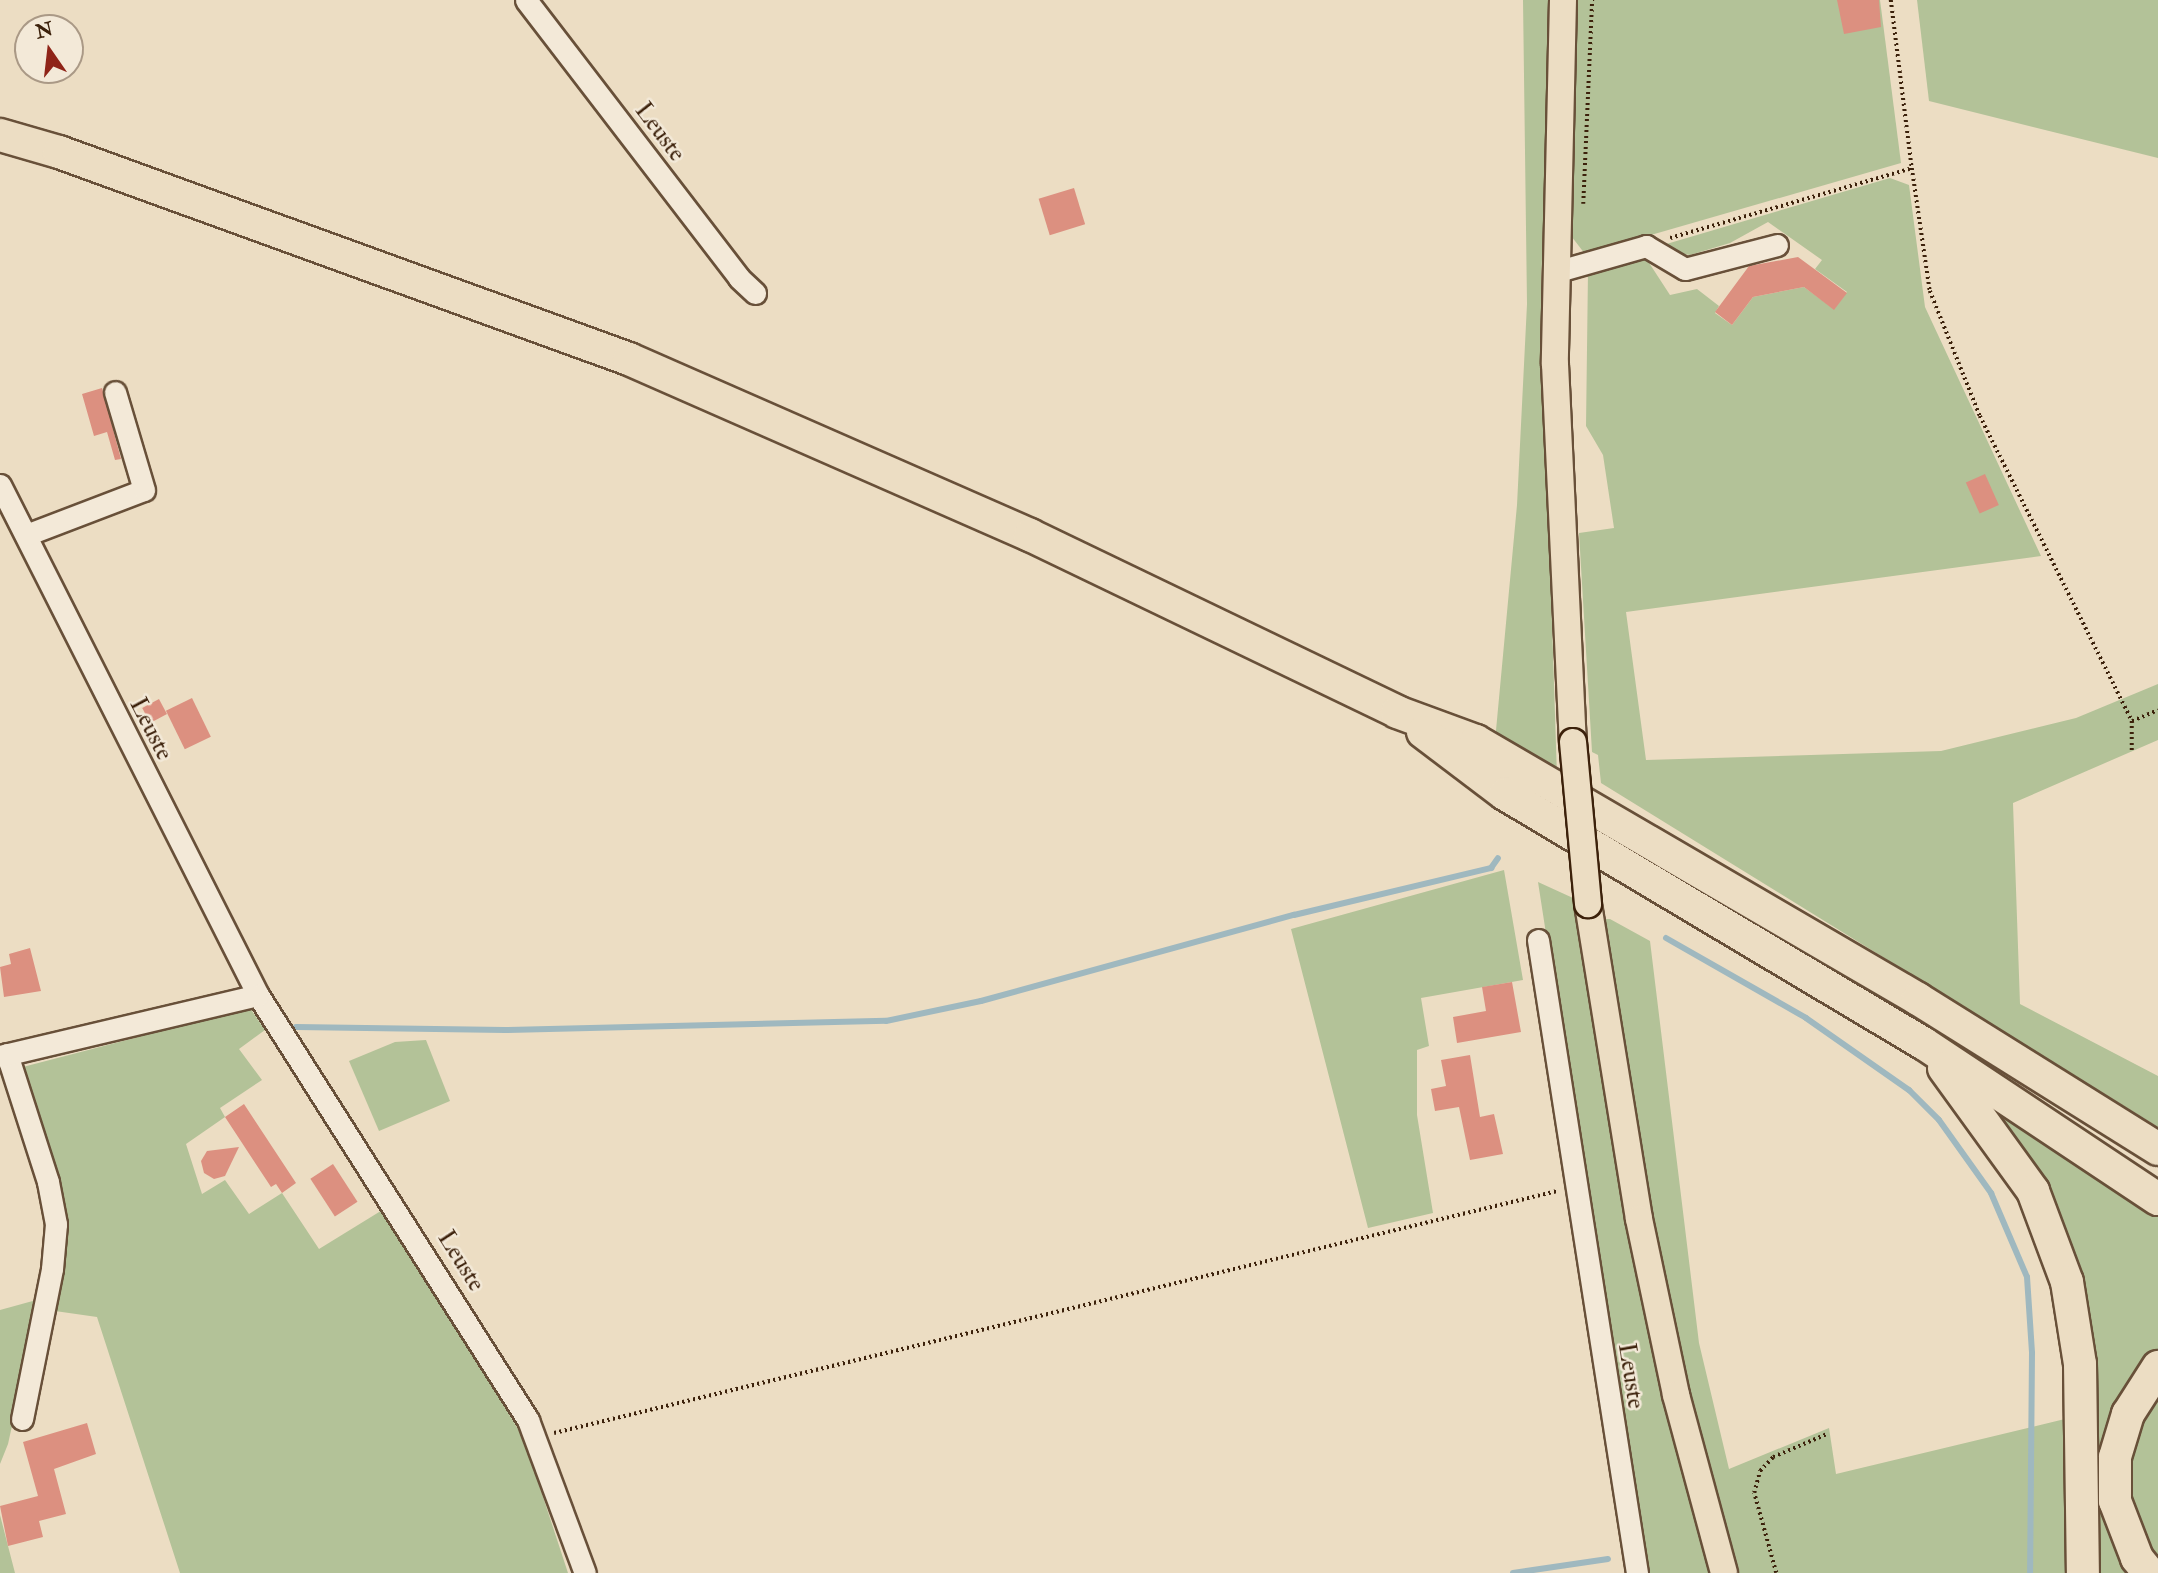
<!DOCTYPE html>
<html>
<head>
<meta charset="utf-8">
<style>
	body { margin:0 }
	#map { position:relative; width:2158px; height:1573px; overflow:hidden; background:#ecddc3; font-family:"IM FELL Double Pica",serif }
	div>[style] { position:absolute }
	[style*='--x'] { left:calc(var(--x)*1px); top:calc(var(--y)*1px); width:calc(var(--w)*1px); rotate:calc(var(--a)*1deg) }
	.green>* { inset:0; background:#b3c298 }
	.stream>* { height:6px; margin:-3px; padding:0 3px; transform-origin:3px; border-radius:3px; background:#9fb8bf }
	.building>* { inset:0; background:#dc9080; transform-origin:0 0 }
	.path>* { height:3.5px; margin-top:-1.75px; transform-origin:0; background:repeating-linear-gradient(90deg,#3c210b 0 2px,transparent 0 5.5px) }
	.roads { filter:drop-shadow(2px 0 #685039) drop-shadow(-2px 0 #685039) drop-shadow(0 2px #685039) drop-shadow(0 -2px #685039) }
	.minor>* { height:21px; margin:-10.5px; padding:0 10.5px; transform-origin:10.5px; border-radius:10.5px; background:#f3e9d8 }
	.major>* { height:26px; margin:-13px; padding:0 13px; transform-origin:13px; border-radius:13px; background:#ecddc3 }
	.highway>* { height:32px; margin:-16px; padding:0 16px; transform-origin:16px; border-radius:16px; background:#ecddc3 }
	.bridges { filter:drop-shadow(2px 0 #3c210b) drop-shadow(-2px 0 #3c210b) drop-shadow(0 2px #3c210b) drop-shadow(0 -2px #3c210b) }
	.major-bridge>* { height:26px; margin:-13px; padding:0 13px; transform-origin:13px; border-radius:13px; background:#ecddc3 }
	span { translate:-50% -50%; white-space:nowrap; text-align:center; line-height:1.15; -webkit-text-stroke:5px #f3e9d8; paint-order:stroke }
	.street-label { font-size:24px; color:#3c210b }
	.north { position:absolute; left:14px; top:14px; width:70px; height:70px; box-sizing:border-box; background:#f3e9d8; border:2px solid #aa9986; border-radius:50%; rotate:346deg; font-size:19px; font-weight:700; line-height:28px; text-align:center; color:#3c210b }
	.north::after { content:''; display:block; margin:auto; width:24px; height:32px; background:#8f2418; clip-path:polygon(50% 0,100% 100%,50% 72%,0 100%) }
</style>
</head>
<body>
<div id="map">
	<div class="green">
		<div style="clip-path:polygon(1523px 0,1553px 0,1541px 283px,1557px 776px,1495px 741px,1517px 505px,1527px 304px)"></div>
		<div style="clip-path:polygon(1573px 0,1880px 0,1901px 163px,1585px 254px,1565px 228px)"></div>
		<div style="clip-path:polygon(1917px 0,2158px 0,2158px 158px,1929px 101px)"></div>
		<div style="clip-path:polygon(1890px 178px,1909px 185px,1925px 307px,2041px 556px,1626px 612px,1646px 760px,1941px 751px,2076px 718px,2158px 684px,2158px 740px,2013px 803px,2020px 1004px,2158px 1076px,2158px 1127px,1601px 783px,1598px 755px,1592px 752px,1579px 533px,1614px 528px,1603px 455px,1586px 426px,1588px 271px,1642px 252px,1670px 295px,1697px 289px,1719px 306px,1715px 313px,1732px 325px,1753px 297px,1804px 287px,1834px 309px,1847px 292px,1815px 269px,1822px 260px,1768px 222px,1730px 243px,1690px 255px,1671px 252px,1663px 245px)"></div>
		<div style="clip-path:polygon(1504px 870px,1523px 980px,1421px 998px,1429px 1046px,1417px 1050px,1417px 1115px,1433px 1213px,1368px 1228px,1291px 929px)"></div>
		<div style="clip-path:polygon(1538px 882px,1573px 898px,1620px 1188px,1673px 1433px,1712px 1573px,1645px 1573px)"></div>
		<div style="clip-path:polygon(1601px 919px,1610px 919px,1650px 941px,1699px 1343px,1729px 1469px,1829px 1428px,1836px 1474px,2069px 1418px,2074px 1573px,1734px 1573px,1663px 1288px)"></div>
		<div style="clip-path:polygon(250px 1008px,265px 1030px,239px 1049px,262px 1080px,220px 1108px,225px 1117px,186px 1144px,202px 1194px,225px 1180px,249px 1214px,282px 1193px,319px 1249px,384px 1209px,524px 1439px,568px 1573px,180px 1573px,97px 1317px,48px 1310px,58px 1270px,19px 1068px)"></div>
		<div style="clip-path:polygon(426px 1040px,450px 1101px,379px 1131px,349px 1061px,395px 1042px)"></div>
		<div style="clip-path:polygon(1995px 1105px,2158px 1217px,2158px 1353px,2123px 1397px,2133px 1573px,2096px 1573px,2089px 1355px,2019px 1148px)"></div>
		<div style="clip-path:polygon(40px 1299px,8px 1444px,0 1464px,0 1310px)"></div>
		<div style="clip-path:polygon(2158px 1390px,2158px 1565px,2144px 1544px,2127px 1491px,2129px 1453px,2137px 1428px)"></div>
		<div style="clip-path:polygon(0 1515px,8px 1546px,15px 1573px,0 1573px)"></div>
	</div>
	<div class="stream">
		<div style="--x:1666;--y:938;--w:161;--a:29.7"></div>
		<div style="--x:1806;--y:1018;--w:126;--a:35"></div>
		<div style="--x:1909;--y:1090;--w:42;--a:45"></div>
		<div style="--x:1939;--y:1120;--w:90;--a:54.5"></div>
		<div style="--x:1991;--y:1193;--w:91;--a:66.8"></div>
		<div style="--x:2027;--y:1277;--w:76;--a:86.2"></div>
		<div style="--x:2032;--y:1353;--w:220;--a:90.5"></div>
		<div style="--x:296;--y:1027;--w:209;--a:0.8"></div>
		<div style="--x:505;--y:1030;--w:381;--a:-1.4"></div>
		<div style="--x:886;--y:1021;--w:97;--a:-11.9"></div>
		<div style="--x:981;--y:1001;--w:325;--a:-15.4"></div>
		<div style="--x:1294;--y:915;--w:203;--a:-13.4"></div>
		<div style="--x:1491;--y:868;--w:12;--a:-55"></div>
		<div style="--x:1513;--y:1573;--w:96;--a:-8.4"></div>
	</div>
	<div class="building">
		<div style="clip-path:polygon(1837px 0,1879px 0,1881px 27px,1844px 34px)"></div>
		<div style="left:1074px;top:188px;width:38px;height:37px;rotate:73deg"></div>
		<div style="clip-path:polygon(1798px 257px,1847px 293px,1834px 310px,1804px 287px,1753px 297px,1732px 325px,1715px 312px,1749px 266px)"></div>
		<div style="clip-path:polygon(102px 388px,121px 459px,115px 460px,107px 432px,94px 436px,82px 394px)"></div>
		<div style="left:1985px;top:474px;width:34px;height:21px;rotate:66deg"></div>
		<div style="left:192px;top:698px;width:43px;height:29px;rotate:64deg"></div>
		<div style="left:159px;top:699px;width:17px;height:19px;rotate:62deg"></div>
		<div style="clip-path:polygon(30px 948px,41px 991px,4px 997px,0 967px,11px 964px,9px 954px)"></div>
		<div style="clip-path:polygon(1512px 982px,1521px 1032px,1457px 1043px,1453px 1017px,1486px 1011px,1482px 987px)"></div>
		<div style="clip-path:polygon(1470px 1055px,1480px 1117px,1494px 1114px,1503px 1154px,1470px 1160px,1459px 1107px,1435px 1111px,1431px 1089px,1446px 1086px,1441px 1060px)"></div>
		<div style="clip-path:polygon(244px 1104px,296px 1183px,282px 1193px,276px 1184px,271px 1187px,225px 1117px)"></div>
		<div style="clip-path:polygon(239px 1147px,225px 1176px,214px 1179px,204px 1173px,201px 1161px,207px 1151px)"></div>
		<div style="left:333px;top:1164px;width:45px;height:27px;rotate:57deg"></div>
		<div style="clip-path:polygon(87px 1423px,96px 1454px,54px 1469px,66px 1514px,39px 1521px,43px 1537px,8px 1546px,0 1506px,38px 1496px,23px 1442px)"></div>
	</div>
	<div class="path">
		<div style="--x:1891;--y:0;--w:169;--a:82.9"></div>
		<div style="--x:1583;--y:204;--w:204;--a:-87.5"></div>
		<div style="--x:1670;--y:238;--w:252;--a:-16.1"></div>
		<div style="--x:1912;--y:168;--w:124;--a:81.7"></div>
		<div style="--x:1930;--y:291;--w:135;--a:68.2"></div>
		<div style="--x:1980;--y:416;--w:341;--a:63.5"></div>
		<div style="--x:2132;--y:721;--w:28;--a:-23"></div>
		<div style="--x:2132;--y:721;--w:30;--a:90"></div>
		<div style="--x:554;--y:1433;--w:1032;--a:-13.56"></div>
		<div style="--x:1776;--y:1573;--w:83;--a:-105.4"></div>
		<div style="--x:1754;--y:1493;--w:23;--a:-75"></div>
		<div style="--x:1760;--y:1471;--w:19;--a:-47"></div>
		<div style="--x:1773;--y:1457;--w:59;--a:-23.1"></div>
	</div>
	<div class="roads">
		<div class="minor">
			<div style="--x:526;--y:0;--w:350;--a:52.5"></div>
			<div style="--x:739;--y:278;--w:22;--a:43"></div>
			<div style="--x:1555;--y:272;--w:95;--a:-15.9"></div>
			<div style="--x:1646;--y:246;--w:45;--a:30.5"></div>
			<div style="--x:1685;--y:269;--w:95;--a:-14.6"></div>
			<div style="--x:0;--y:485;--w:572;--a:63.17"></div>
			<div style="--x:258;--y:995;--w:504;--a:57.57"></div>
			<div style="--x:528;--y:1420;--w:163;--a:69.6"></div>
			<div style="--x:26;--y:535;--w:126;--a:-20.9"></div>
			<div style="--x:144;--y:490;--w:102;--a:-106.5"></div>
			<div style="--x:1538;--y:940;--w:641;--a:81.11"></div>
			<div style="--x:7;--y:1054;--w:134;--a:72.2"></div>
			<div style="--x:48;--y:1182;--w:43;--a:79.2"></div>
			<div style="--x:56;--y:1224;--w:45;--a:95.1"></div>
			<div style="--x:52;--y:1269;--w:153;--a:101.3"></div>
			<div style="--x:0;--y:1056;--w:265;--a:-13.3"></div>
		</div>
		<div class="major">
			<div style="--x:1563;--y:0;--w:364;--a:91.3"></div>
			<div style="--x:1555;--y:364;--w:378;--a:87.3"></div>
			<div style="--x:1588;--y:904;--w:319;--a:80.8"></div>
			<div style="--x:1639;--y:1219;--w:180;--a:78.1"></div>
			<div style="--x:1676;--y:1395;--w:184;--a:74.9"></div>
		</div>
		<div class="highway">
			<div style="--x:0;--y:135;--w:61;--a:16.1"></div>
			<div style="--x:59;--y:152;--w:606;--a:19.96"></div>
			<div style="--x:629;--y:359;--w:438;--a:23.7"></div>
			<div style="--x:1030;--y:535;--w:407;--a:25.7"></div>
			<div style="--x:1397;--y:712;--w:84;--a:20.2"></div>
			<div style="--x:1476;--y:741;--w:512;--a:30.27"></div>
			<div style="--x:1918;--y:999;--w:283;--a:32"></div>
			<div style="--x:1423;--y:732;--w:103;--a:37.1"></div>
			<div style="--x:1505;--y:794;--w:487;--a:30.8"></div>
			<div style="--x:1923;--y:1043;--w:282;--a:33.6"></div>
			<div style="--x:1944;--y:1068;--w:152;--a:54.1"></div>
			<div style="--x:2033;--y:1191;--w:97;--a:69.5"></div>
			<div style="--x:2067;--y:1282;--w:83;--a:81"></div>
			<div style="--x:2080;--y:1364;--w:209;--a:89.2"></div>
			<div style="--x:2149;--y:1573;--w:19;--a:-129"></div>
			<div style="--x:2137;--y:1558;--w:61;--a:-111.1"></div>
			<div style="--x:2115;--y:1501;--w:44;--a:-90"></div>
			<div style="--x:2115;--y:1457;--w:45;--a:-73.2"></div>
			<div style="--x:2128;--y:1414;--w:56;--a:-57.4"></div>
		</div>
	</div>
	<div class="bridges">
		<div class="major-bridge">
			<div style="--x:1573;--y:742;--w:163;--a:84.7"></div>
		</div>
	</div>
	<div class="street-label">
		<span style="left:660px;top:132px;rotate:53deg">Leuste</span>
		<span style="left:151px;top:729px;rotate:63deg">Leuste</span>
		<span style="left:461px;top:1261px;rotate:58deg">Leuste</span>
		<span style="left:1631px;top:1376px;rotate:81deg">Leuste</span>
	</div>
	<div class="north">N</div>
</div>
</body>
</html>
